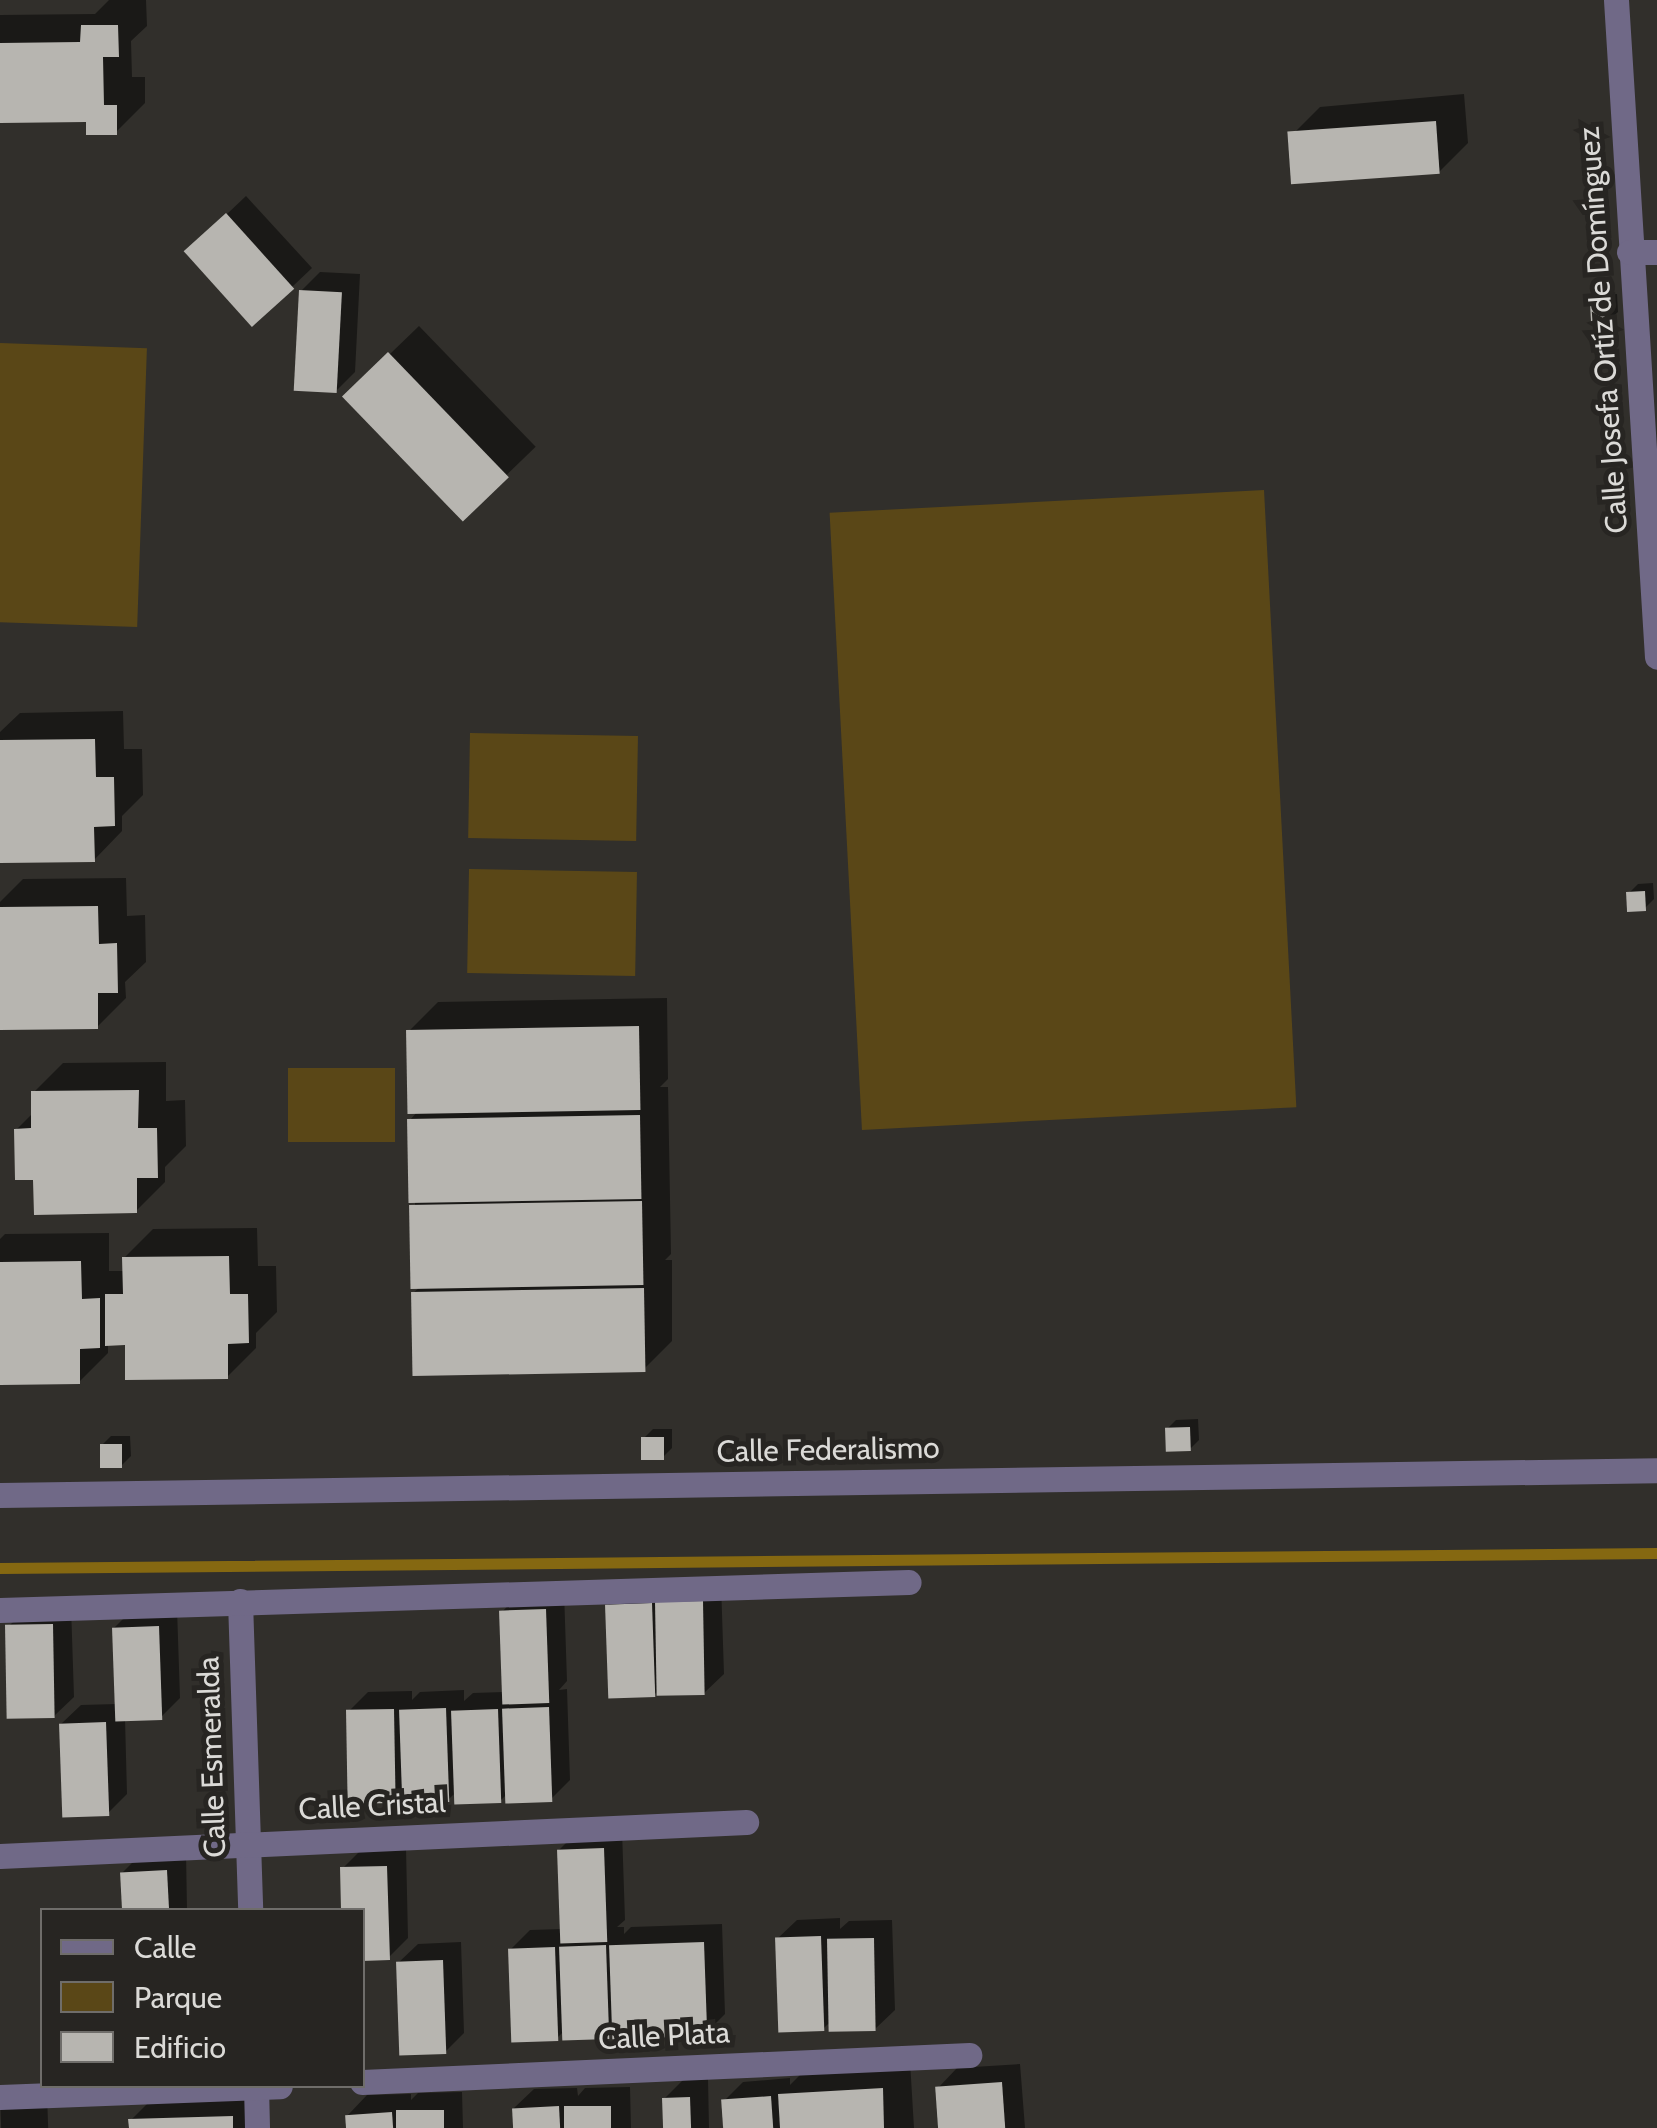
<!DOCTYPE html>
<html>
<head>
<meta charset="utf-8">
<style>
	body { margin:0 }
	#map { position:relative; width:1657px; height:2128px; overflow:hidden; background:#312f2b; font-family:Cabin,sans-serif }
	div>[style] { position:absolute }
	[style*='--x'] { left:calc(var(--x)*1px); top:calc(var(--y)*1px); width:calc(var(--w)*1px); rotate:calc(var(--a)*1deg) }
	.green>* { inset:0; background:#5a4717; transform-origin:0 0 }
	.shadow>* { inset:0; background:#0007; transform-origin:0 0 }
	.stream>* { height:11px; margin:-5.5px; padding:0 5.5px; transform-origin:5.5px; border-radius:5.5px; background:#856811 }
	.building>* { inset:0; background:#b7b5b0; transform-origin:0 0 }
	.minor>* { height:25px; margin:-12.5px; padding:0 12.5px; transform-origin:12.5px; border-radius:12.5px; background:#706987 }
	span { translate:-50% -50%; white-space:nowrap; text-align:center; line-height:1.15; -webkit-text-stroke:10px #272522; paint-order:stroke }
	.street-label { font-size:30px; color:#dbdad7 }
	.legend { position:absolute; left:40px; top:1908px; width:325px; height:180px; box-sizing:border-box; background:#272522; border:2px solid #6f6d6a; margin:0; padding:12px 18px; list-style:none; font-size:30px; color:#dbdad7 }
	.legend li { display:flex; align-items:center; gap:20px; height:50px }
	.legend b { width:50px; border:2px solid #6f6d6a }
</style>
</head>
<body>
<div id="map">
	<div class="green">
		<div style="left:0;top:343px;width:147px;height:279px;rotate:2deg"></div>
		<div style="left:1264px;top:490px;width:618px;height:435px;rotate:87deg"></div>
		<div style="left:470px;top:733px;width:168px;height:105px;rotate:1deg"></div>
		<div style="left:469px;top:869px;width:168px;height:104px;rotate:1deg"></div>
		<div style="left:288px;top:1068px;width:107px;height:74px"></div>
	</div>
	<div class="shadow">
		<div style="clip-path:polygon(109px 0,146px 0,147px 26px,131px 41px,132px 77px,145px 77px,145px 103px,116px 132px,88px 119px,0 120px,0 15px,95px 14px)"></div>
		<div style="clip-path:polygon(1464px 94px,1468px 143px,1439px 172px,1291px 136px,1320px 107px)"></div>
		<div style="clip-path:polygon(246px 196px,312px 268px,253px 324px,207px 233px)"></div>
		<div style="clip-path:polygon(320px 272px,360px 274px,355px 372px,336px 391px,301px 291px)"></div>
		<div style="clip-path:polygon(1617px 294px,1618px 312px,1609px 320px,1593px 304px,1602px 295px)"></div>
		<div style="left:419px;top:326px;width:168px;height:102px;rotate:46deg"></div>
		<div style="clip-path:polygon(123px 711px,124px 749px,142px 749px,143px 795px,122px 816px,122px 831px,94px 860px,0 861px,0 732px,20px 713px)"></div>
		<div style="clip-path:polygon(126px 878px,127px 916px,145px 915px,146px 962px,125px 982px,126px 998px,97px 1027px,0 1028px,0 902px,23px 879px)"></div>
		<div style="clip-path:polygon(1653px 883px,1654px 899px,1645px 908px,1629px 893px,1638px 884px)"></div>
		<div style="clip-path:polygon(667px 998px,668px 1079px,660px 1087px,668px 1087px,671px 1254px,665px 1260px,672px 1260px,672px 1341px,644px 1369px,413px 1293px,420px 1287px,410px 1120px,418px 1111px,409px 1031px,438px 1002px)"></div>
		<div style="clip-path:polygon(166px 1062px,166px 1101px,185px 1100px,186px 1146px,165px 1167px,165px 1182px,136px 1211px,36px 1177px,16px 1130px,34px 1112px,34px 1092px,63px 1063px)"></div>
		<div style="clip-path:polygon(257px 1228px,258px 1266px,276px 1266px,277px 1312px,256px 1333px,256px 1348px,227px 1377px,127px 1343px,108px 1343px,108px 1353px,79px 1382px,0 1383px,0 1239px,5px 1234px,109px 1233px,109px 1271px,125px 1271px,124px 1258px,153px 1229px)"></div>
		<div style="clip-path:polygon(1198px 1419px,1199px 1440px,1190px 1449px,1167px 1429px,1176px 1420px)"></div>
		<div style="clip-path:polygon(653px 1429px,672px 1429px,672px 1448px,663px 1457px,644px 1438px)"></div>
		<div style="clip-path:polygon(111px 1436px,130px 1436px,131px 1456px,122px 1465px,102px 1445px)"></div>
		<div style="clip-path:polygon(721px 1583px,724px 1674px,704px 1693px,661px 1688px,654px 1695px,607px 1606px,627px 1586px)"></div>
		<div style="clip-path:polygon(564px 1591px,567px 1681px,559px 1690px,567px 1689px,570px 1780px,551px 1799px,507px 1794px,500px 1801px,456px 1792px,448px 1800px,404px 1792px,395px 1800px,349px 1711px,368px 1692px,412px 1691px,412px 1700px,420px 1692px,464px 1690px,464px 1701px,473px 1693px,504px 1692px,502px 1612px,521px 1592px)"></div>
		<div style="clip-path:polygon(71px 1606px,74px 1697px,54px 1716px,8px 1627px,27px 1608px)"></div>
		<div style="clip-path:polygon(177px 1608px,180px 1698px,161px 1717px,125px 1718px,127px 1794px,108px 1813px,61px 1724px,81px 1705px,117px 1704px,114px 1628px,133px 1609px)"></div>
		<div style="clip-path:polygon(622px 1830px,625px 1920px,617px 1927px,624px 1927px,624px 1934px,631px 1927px,722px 1924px,725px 2014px,706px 2033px,614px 2031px,608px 2037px,564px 2031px,557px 2038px,510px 1950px,530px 1930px,562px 1929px,559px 1850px,578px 1831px)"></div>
		<div style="clip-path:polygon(406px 1848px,408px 1938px,389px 1957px,362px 1910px,344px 1910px,343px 1868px,362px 1849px)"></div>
		<div style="clip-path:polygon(186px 1852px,187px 1910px,123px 1910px,122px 1873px,141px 1854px)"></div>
		<div style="clip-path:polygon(840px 1918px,840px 1929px,849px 1921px,892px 1920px,895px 2010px,875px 2029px,832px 2020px,824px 2028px,777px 1939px,797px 1920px)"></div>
		<div style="clip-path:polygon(461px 1942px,464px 2033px,445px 2052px,398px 1963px,418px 1944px)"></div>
		<div style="clip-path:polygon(910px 2061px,914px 2128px,726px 2128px,724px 2101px,743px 2082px,790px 2078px,790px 2085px,809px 2066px)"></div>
		<div style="clip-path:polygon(1020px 2064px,1025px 2128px,941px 2128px,938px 2088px,957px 2068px)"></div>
		<div style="clip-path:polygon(684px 2079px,708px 2079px,709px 2128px,665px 2128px,664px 2099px)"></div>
		<div style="clip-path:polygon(630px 2087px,631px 2128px,515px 2128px,514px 2108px,534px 2089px,577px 2088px,578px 2096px,585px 2088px)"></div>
		<div style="clip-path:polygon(261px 2088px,262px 2128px,131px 2128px,131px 2120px,160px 2091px)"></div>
		<div style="clip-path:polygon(462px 2092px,463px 2128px,348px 2128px,348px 2115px,367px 2095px,411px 2094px,411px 2100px,418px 2093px)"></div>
		<div style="left:47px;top:2094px;width:34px;height:47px;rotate:88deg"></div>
	</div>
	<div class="stream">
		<div style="--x:0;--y:1568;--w:1657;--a:-0.52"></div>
	</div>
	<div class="building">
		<div style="clip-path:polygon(81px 25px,118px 25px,119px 57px,103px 57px,104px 105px,117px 105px,117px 135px,86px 135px,86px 122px,0 123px,0 43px,80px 42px)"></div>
		<div style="left:1436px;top:121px;width:53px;height:149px;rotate:86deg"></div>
		<div style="left:226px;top:213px;width:102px;height:57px;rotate:48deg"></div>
		<div style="left:299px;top:290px;width:43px;height:101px;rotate:3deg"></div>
		<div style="left:1609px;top:302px;width:21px;height:19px;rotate:87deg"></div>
		<div style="left:388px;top:352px;width:174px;height:64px;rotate:46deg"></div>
		<div style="clip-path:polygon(95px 739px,96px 777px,114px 777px,115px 826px,94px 827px,95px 862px,0 863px,0 740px)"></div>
		<div style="left:1645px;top:891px;width:20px;height:19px;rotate:87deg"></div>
		<div style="clip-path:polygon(98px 906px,99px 944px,117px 943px,118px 993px,98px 993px,98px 1029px,0 1030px,0 907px)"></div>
		<div style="left:639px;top:1026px;width:84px;height:233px;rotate:89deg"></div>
		<div style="clip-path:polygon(139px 1090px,138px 1128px,157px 1128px,158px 1178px,137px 1178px,137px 1213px,34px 1215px,33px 1180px,15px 1180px,14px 1129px,31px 1128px,31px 1091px)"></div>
		<div style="left:640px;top:1115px;width:84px;height:233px;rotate:89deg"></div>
		<div style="left:642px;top:1201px;width:84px;height:233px;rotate:89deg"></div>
		<div style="clip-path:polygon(229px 1256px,230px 1294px,248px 1294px,249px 1343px,228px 1344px,228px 1379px,125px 1380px,125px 1345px,105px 1346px,105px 1294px,123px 1294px,122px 1257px)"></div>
		<div style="clip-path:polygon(81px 1261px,82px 1299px,100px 1298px,100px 1348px,80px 1349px,80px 1384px,0 1385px,0 1262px)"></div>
		<div style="left:644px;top:1288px;width:84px;height:233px;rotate:89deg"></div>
		<div style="left:1190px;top:1427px;width:24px;height:25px;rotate:88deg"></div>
		<div style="left:641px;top:1437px;width:23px;height:23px"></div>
		<div style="left:100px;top:1444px;width:22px;height:24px"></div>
		<div style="left:703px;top:1601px;width:94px;height:48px;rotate:89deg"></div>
		<div style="left:652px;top:1603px;width:94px;height:47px;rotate:88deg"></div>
		<div style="left:546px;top:1609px;width:94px;height:47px;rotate:88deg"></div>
		<div style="left:53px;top:1624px;width:94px;height:48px;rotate:89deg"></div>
		<div style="left:159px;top:1626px;width:94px;height:47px;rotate:88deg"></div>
		<div style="left:549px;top:1707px;width:95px;height:47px;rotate:88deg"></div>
		<div style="left:446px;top:1708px;width:94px;height:47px;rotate:88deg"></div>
		<div style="left:394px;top:1709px;width:94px;height:48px;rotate:89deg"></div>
		<div style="left:498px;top:1709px;width:94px;height:47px;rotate:88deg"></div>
		<div style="left:106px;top:1722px;width:94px;height:47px;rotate:88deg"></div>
		<div style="left:604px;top:1848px;width:94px;height:47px;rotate:88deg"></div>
		<div style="clip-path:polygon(387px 1866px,390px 1960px,362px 1961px,362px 1910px,341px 1910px,340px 1867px)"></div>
		<div style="left:167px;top:1870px;width:40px;height:47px;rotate:87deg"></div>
		<div style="left:821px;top:1936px;width:95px;height:46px;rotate:88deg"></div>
		<div style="left:874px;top:1938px;width:93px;height:47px;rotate:89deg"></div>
		<div style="left:704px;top:1942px;width:94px;height:95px;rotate:88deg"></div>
		<div style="left:606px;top:1945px;width:94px;height:47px;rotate:88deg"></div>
		<div style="left:555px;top:1947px;width:94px;height:47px;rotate:88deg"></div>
		<div style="left:443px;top:1960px;width:94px;height:47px;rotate:88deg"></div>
		<div style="left:1002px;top:2082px;width:46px;height:67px;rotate:86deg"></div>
		<div style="clip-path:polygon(883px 2088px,884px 2128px,780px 2128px,778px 2094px)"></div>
		<div style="left:771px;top:2096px;width:32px;height:50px;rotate:86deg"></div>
		<div style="left:690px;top:2097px;width:31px;height:28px;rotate:88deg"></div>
		<div style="left:559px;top:2106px;width:22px;height:47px;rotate:87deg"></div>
		<div style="left:564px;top:2106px;width:47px;height:22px"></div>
		<div style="left:444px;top:2110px;width:18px;height:48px;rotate:90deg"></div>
		<div style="left:392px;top:2112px;width:16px;height:47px;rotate:86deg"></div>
		<div style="clip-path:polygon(233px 2116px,233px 2128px,129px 2128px,128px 2119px)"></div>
	</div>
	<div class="minor">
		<div style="--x:1616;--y:0;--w:658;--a:86.43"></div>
		<div style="--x:1629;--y:252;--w:28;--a:0"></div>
		<div style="--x:0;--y:1495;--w:1657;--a:-0.86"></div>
		<div style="--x:240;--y:1601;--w:309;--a:88.1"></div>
		<div style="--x:0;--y:1610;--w:909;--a:-1.76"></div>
		<div style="--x:0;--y:1856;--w:747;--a:-2.61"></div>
		<div style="--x:362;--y:2082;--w:608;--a:-2.55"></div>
		<div style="--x:256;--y:2086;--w:42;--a:88.6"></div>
		<div style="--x:0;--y:2097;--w:280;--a:-2.2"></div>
	</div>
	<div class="street-label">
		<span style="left:1603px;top:330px;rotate:-94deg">Calle Josefa Ortíz de Domínguez</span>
		<span style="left:828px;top:1450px;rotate:-1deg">Calle Federalismo</span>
		<span style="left:212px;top:1757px;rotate:-92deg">Calle Esmeralda</span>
		<span style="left:372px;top:1806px;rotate:-3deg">Calle Cristal</span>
		<span style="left:664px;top:2036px;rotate:-3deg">Calle Plata</span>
	</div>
	<ul class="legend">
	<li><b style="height:12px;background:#706987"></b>Calle</li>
	<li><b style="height:28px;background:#5a4717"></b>Parque</li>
	<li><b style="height:28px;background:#b7b5b0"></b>Edificio</li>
	</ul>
</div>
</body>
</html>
